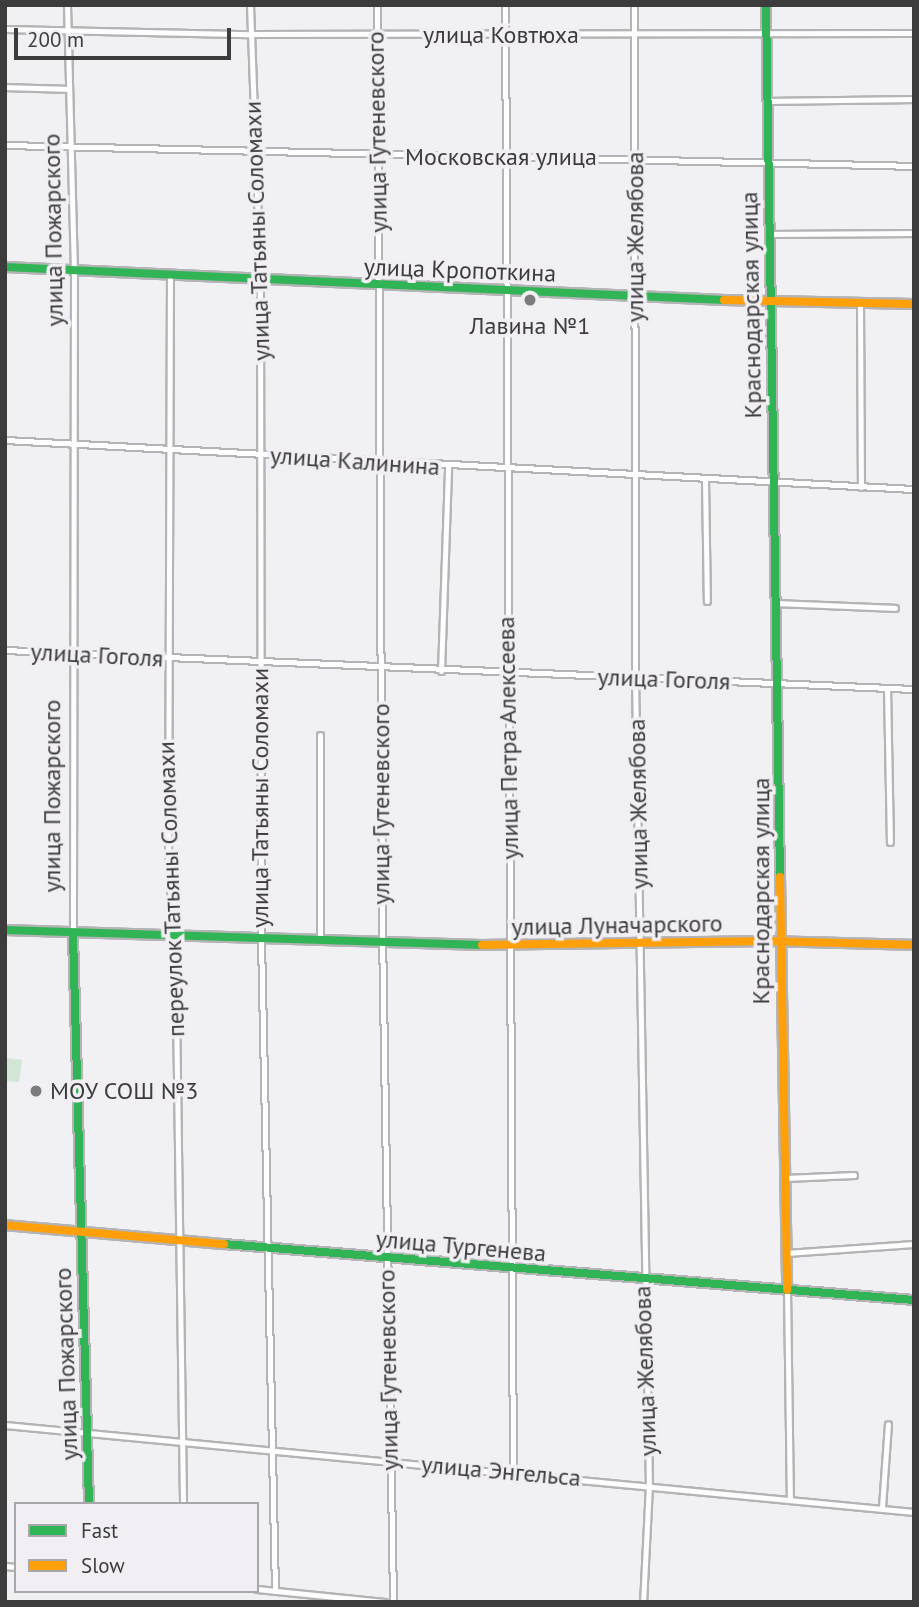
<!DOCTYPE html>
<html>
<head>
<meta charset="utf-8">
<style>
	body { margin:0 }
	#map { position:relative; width:919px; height:1607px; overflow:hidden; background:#f1f0f3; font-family:"PT Sans",sans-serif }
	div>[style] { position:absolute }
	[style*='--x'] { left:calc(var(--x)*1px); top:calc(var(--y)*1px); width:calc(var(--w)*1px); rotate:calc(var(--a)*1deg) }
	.green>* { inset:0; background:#d2e6d5 }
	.roads { filter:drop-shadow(2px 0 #b4b4b6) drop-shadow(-2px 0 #b4b4b6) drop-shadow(0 2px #b4b4b6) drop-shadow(0 -2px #b4b4b6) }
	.street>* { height:5px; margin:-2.5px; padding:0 2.5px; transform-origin:2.5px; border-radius:2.5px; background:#fdfdfd }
	.fast>* { height:8px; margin:-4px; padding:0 4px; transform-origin:4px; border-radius:4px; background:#30b455 }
	.slow>* { height:8px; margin:-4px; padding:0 4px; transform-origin:4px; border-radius:4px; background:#ff9f0a }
	.dots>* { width:19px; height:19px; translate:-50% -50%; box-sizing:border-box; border:4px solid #f1eff4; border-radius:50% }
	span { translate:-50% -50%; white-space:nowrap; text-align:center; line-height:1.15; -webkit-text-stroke:7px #f1eff4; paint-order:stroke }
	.street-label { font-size:24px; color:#3c3c3d }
	.poi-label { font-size:24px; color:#3c3c3d }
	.left { translate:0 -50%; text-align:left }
	.frame { position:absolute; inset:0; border:7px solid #3c3c3d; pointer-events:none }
	.legend { position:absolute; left:14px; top:1502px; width:245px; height:91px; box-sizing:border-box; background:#f1eff4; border:2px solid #a9a7ab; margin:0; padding:9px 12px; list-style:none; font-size:21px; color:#3c3c3d }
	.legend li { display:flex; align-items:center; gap:14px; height:35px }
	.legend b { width:35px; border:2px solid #a9a7ab }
	.scale { position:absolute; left:14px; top:28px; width:217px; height:32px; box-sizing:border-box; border:4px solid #3c3c3d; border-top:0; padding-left:9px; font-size:21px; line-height:24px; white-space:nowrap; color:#3c3c3d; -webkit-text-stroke:5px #f1eff4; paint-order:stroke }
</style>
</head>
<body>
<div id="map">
	<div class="green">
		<div style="clip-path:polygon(5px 1058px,22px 1060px,19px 1082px,5px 1081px)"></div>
	</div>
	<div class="roads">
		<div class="street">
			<div style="--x:67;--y:5;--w:267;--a:88.5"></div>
			<div style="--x:74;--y:272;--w:661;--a:90.09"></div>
			<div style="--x:250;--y:5;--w:277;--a:87.9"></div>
			<div style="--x:260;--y:282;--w:657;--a:89.91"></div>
			<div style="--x:261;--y:939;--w:652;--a:88.77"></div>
			<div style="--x:377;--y:5;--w:926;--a:89.69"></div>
			<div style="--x:382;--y:931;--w:671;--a:89.06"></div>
			<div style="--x:505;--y:5;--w:1466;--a:89.69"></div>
			<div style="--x:634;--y:5;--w:672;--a:89.91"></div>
			<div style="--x:635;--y:677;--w:808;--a:89.01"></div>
			<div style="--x:649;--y:1485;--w:117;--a:92.9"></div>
			<div style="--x:5;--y:29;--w:245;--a:1.2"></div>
			<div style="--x:250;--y:34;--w:664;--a:-0.09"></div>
			<div style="--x:5;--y:87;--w:64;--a:1.8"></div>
			<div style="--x:767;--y:101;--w:147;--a:-0.8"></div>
			<div style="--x:5;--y:145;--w:909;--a:1.32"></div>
			<div style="--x:769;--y:234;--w:145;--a:-0.4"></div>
			<div style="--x:170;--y:273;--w:597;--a:90.19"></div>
			<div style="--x:168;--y:870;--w:65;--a:83.9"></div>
			<div style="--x:175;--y:935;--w:569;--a:89.19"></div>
			<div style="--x:860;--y:303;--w:184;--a:89.7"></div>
			<div style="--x:5;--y:440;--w:910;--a:3.09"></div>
			<div style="--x:705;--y:480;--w:121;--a:89.1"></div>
			<div style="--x:778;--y:603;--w:117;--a:2.4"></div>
			<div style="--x:5;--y:650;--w:910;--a:2.46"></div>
			<div style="--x:441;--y:671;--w:204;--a:-88"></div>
			<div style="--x:887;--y:688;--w:154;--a:88.9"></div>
			<div style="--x:320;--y:940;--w:205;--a:-90"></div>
			<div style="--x:785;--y:1178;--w:69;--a:-2.5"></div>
			<div style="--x:786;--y:1253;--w:128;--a:-4"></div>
			<div style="--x:787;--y:1290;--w:209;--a:89.2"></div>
			<div style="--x:5;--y:1425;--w:913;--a:5.47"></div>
			<div style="--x:882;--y:1507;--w:83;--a:-85.9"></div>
			<div style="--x:5;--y:1566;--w:11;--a:5"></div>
			<div style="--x:257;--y:1589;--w:128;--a:5.8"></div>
		</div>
		<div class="fast">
			<div style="--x:766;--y:5;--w:872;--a:89.08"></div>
			<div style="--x:5;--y:267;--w:720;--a:2.63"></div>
			<div style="--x:5;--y:930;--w:477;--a:1.8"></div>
			<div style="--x:73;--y:935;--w:569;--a:88.39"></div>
			<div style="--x:224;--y:1244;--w:692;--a:4.64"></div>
		</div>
		<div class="slow">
			<div style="--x:724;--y:300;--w:190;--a:1.2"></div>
			<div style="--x:780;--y:877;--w:413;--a:89"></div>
			<div style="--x:482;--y:945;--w:289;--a:-0.8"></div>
			<div style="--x:771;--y:941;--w:143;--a:1.6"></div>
			<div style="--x:5;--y:1225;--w:220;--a:5"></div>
		</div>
	</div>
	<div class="dots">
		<div style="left:530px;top:300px;background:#7b7b7d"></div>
		<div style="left:36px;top:1091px;background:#7b7b7d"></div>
	</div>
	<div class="street-label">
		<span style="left:501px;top:35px">улица Ковтюха</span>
		<span style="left:377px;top:132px;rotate:-91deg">улица Гутеневского</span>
		<span style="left:501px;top:157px">Московская улица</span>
		<span style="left:53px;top:230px;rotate:-91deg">улица Пожарского</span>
		<span style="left:257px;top:231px;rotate:-92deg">улица Татьяны Соломахи</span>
		<span style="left:635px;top:237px;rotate:-90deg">улица Желябова</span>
		<span style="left:460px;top:270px;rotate:2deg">улица Кропоткина</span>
		<span style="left:751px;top:305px;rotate:-91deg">Краснодарская улица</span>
		<span style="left:355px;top:461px;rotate:4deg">улица Калинина</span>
		<span style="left:97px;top:655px;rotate:3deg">улица Гоголя</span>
		<span style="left:664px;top:679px;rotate:2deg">улица Гоголя</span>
		<span style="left:508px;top:738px;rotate:-91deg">улица Петра Алексеева</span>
		<span style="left:52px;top:796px;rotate:-90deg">улица Пожарского</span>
		<span style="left:260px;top:798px;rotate:-90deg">улица Татьяны Соломахи</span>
		<span style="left:381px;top:804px;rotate:-90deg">улица Гутеневского</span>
		<span style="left:638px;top:804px;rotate:-91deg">улица Желябова</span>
		<span style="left:171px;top:889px;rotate:-92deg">переулок Татьяны Соломахи</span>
		<span style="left:761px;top:891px;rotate:-90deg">Краснодарская улица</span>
		<span style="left:617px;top:925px;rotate:-1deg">улица Луначарского</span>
		<span style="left:461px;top:1246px;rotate:5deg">улица Тургенева</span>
		<span style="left:66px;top:1364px;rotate:-92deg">улица Пожарского</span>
		<span style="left:388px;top:1370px;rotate:-91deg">улица Гутеневского</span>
		<span style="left:645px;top:1371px;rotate:-92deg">улица Желябова</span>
		<span style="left:501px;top:1471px;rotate:5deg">улица Энгельса</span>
	</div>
	<div class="poi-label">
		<span style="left:530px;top:326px">Лавина №1</span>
		<span class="left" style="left:50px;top:1091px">МОУ СОШ №3</span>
	</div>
	<div class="frame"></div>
	<ul class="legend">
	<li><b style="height:9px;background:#30b455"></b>Fast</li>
	<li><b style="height:9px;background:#ff9f0a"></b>Slow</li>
	</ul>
	<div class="scale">200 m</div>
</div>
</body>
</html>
